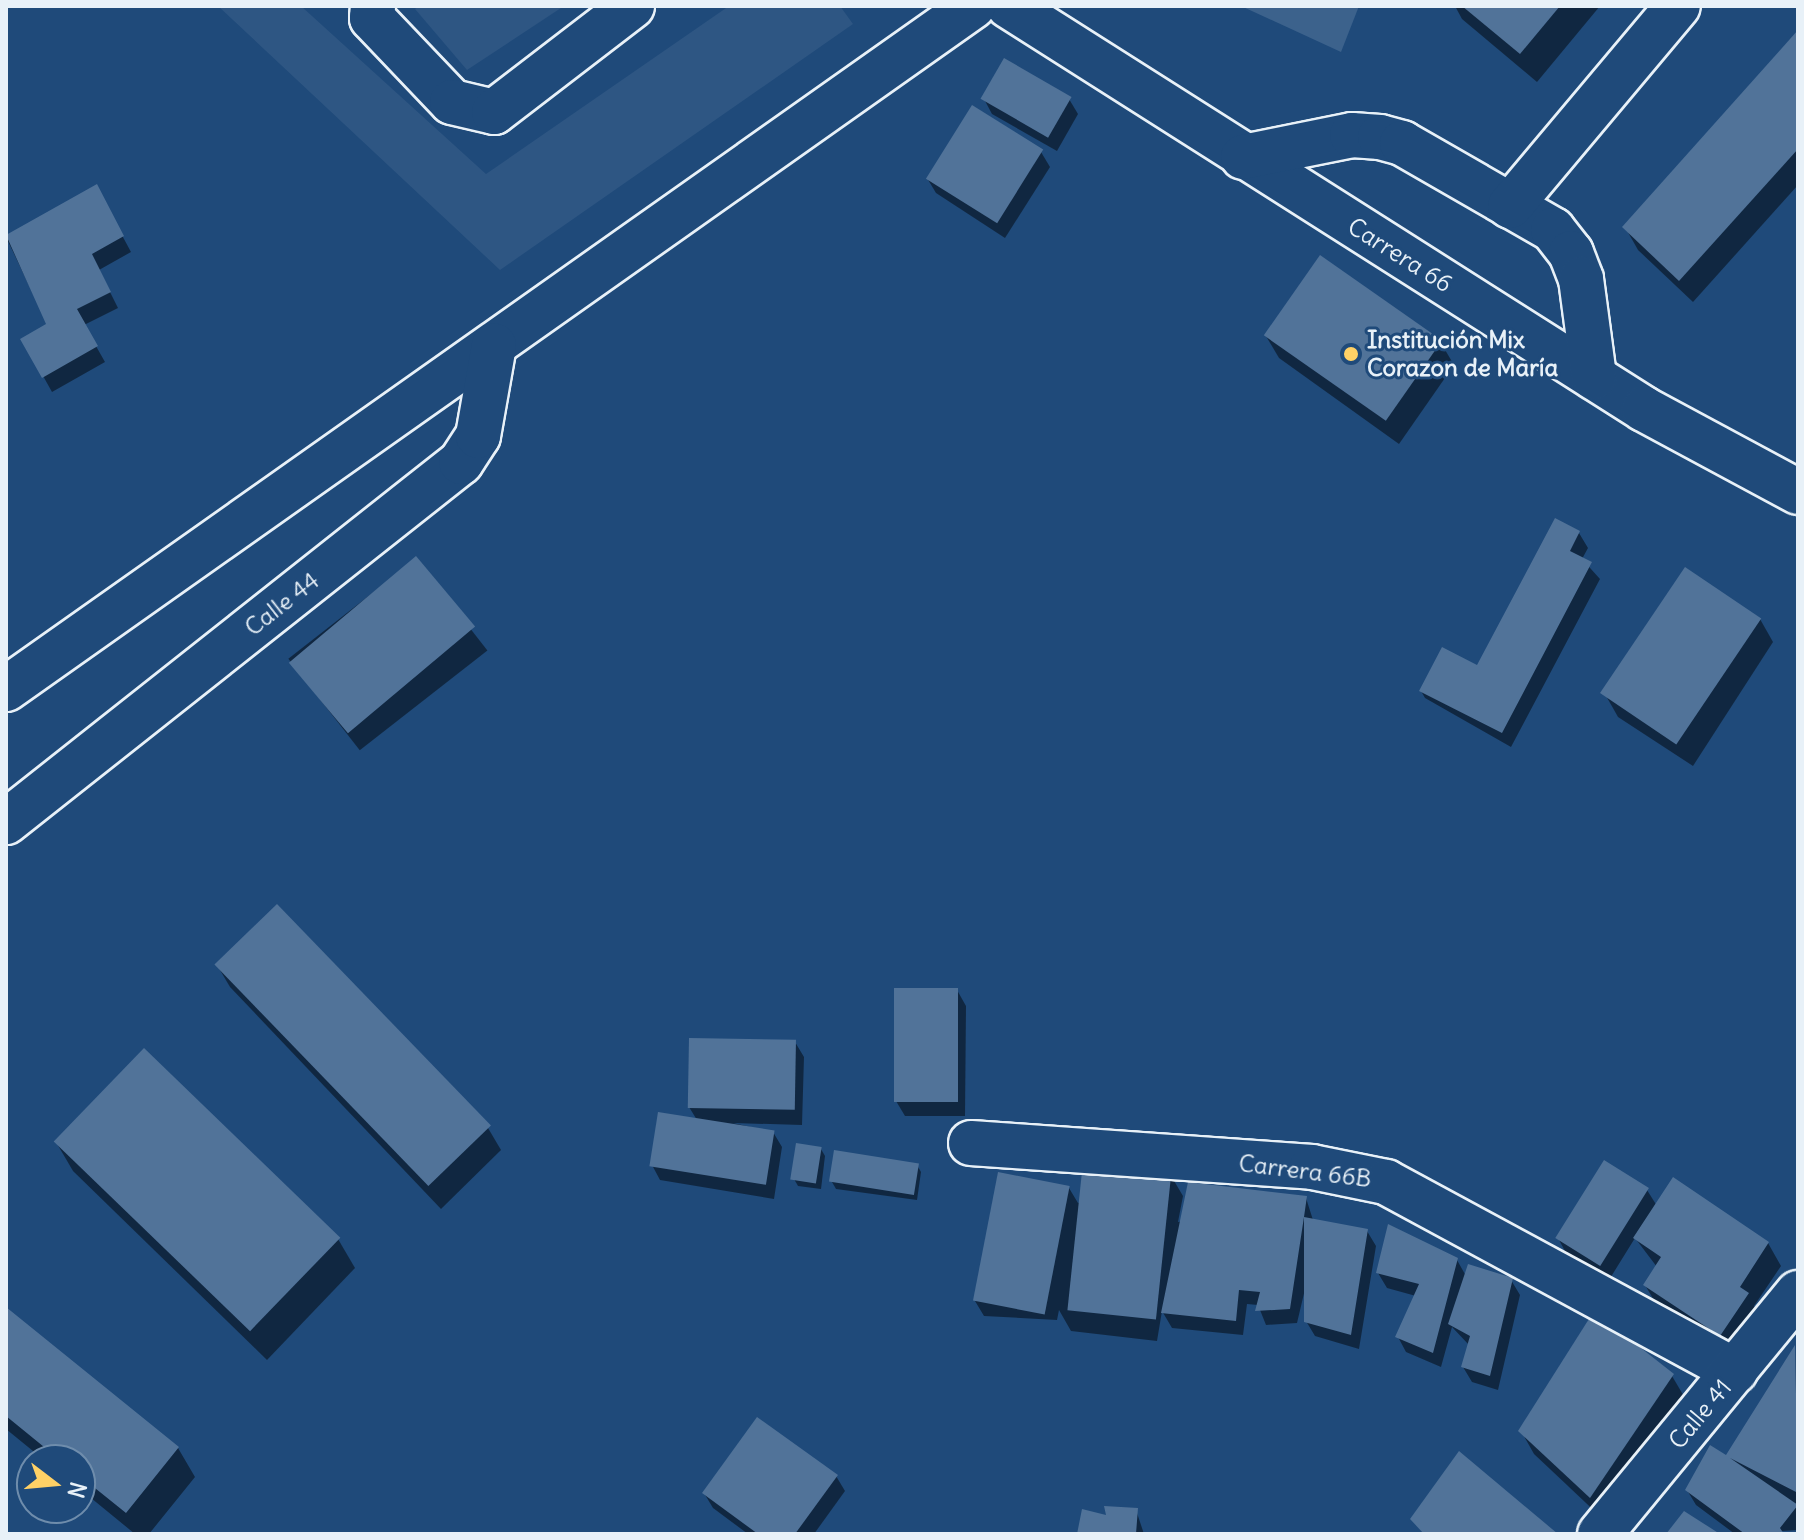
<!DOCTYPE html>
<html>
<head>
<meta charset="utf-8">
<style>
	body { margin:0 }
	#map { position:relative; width:1804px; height:1540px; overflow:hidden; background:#1f4a7a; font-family:Delius,sans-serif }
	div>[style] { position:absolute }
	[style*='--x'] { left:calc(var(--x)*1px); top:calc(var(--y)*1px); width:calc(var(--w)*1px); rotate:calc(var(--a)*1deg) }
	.built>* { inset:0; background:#2e5683 }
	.green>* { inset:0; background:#3c628c }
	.shadow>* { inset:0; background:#0007; transform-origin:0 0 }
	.building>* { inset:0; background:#517399; transform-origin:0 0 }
	.roads { filter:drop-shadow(2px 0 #e8f1f8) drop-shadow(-2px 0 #e8f1f8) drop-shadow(0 2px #e8f1f8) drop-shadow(0 -2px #e8f1f8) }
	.minor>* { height:44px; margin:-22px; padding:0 22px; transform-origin:22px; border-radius:22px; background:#1f4a7a }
	.dots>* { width:22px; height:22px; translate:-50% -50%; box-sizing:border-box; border:4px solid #1f4a7a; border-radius:50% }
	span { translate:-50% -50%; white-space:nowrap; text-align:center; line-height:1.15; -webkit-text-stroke:6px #1f4a7a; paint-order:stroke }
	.street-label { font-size:24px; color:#e8f1f8 }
	.poi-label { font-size:24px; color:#e8f1f8; font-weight:700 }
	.left { translate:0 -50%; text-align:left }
	.frame { position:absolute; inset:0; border:8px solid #e8f1f8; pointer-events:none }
	.north { position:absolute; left:16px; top:1444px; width:80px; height:80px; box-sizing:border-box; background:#1f4a7a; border:2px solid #6f8dac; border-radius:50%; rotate:106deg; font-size:22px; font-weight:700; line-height:32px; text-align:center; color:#e8f1f8 }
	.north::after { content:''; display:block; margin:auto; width:28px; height:36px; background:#ffd166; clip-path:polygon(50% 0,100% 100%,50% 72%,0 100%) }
</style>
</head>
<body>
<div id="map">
	<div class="built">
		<div style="clip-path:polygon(218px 6px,301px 6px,486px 174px,729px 6px,840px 6px,853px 24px,500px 270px)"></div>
		<div style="clip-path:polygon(419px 6px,564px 6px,467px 70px,415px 9px)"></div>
	</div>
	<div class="green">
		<div style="clip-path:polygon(1241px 6px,1359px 6px,1341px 52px)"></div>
	</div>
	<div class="shadow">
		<div style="clip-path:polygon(1455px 6px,1600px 6px,1537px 82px,1462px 19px)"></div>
		<div style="clip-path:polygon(1798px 33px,1798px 185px,1693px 302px,1638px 250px,1625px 227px)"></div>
		<div style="clip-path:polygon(984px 99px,1069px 99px,1078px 114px,1057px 151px,992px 114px)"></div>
		<div style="clip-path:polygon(1041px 152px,1050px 167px,1005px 238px,936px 193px,927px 178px)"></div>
		<div style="clip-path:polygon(96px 187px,131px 252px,99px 270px,118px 308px,84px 325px,105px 362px,52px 392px,23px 340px,48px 325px,6px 237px)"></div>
		<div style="clip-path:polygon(1321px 258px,1441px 343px,1454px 365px,1399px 444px,1279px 358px,1266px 336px)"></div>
		<div style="clip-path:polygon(1579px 533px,1588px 548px,1582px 559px,1600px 579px,1511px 747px,1425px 698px,1421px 691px,1477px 670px)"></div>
		<div style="left:416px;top:559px;width:116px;height:162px;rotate:52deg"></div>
		<div style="clip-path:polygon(1760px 619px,1773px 642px,1693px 766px,1618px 717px,1605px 694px)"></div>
		<div style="clip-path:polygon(217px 965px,488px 1128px,501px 1150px,441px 1209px,230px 987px)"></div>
		<div style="clip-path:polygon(957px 990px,966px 1006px,965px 1116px,905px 1116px,896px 1101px)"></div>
		<div style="clip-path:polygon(795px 1042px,804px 1057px,802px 1125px,733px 1123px,773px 1132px,782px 1147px,774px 1199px,660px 1180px,652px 1165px,697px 1120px,689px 1107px)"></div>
		<div style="clip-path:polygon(56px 1142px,338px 1239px,355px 1268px,267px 1360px,73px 1171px)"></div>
		<div style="clip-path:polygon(821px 1149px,825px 1156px,821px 1189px,798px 1186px,794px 1179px)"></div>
		<div style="clip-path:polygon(917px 1165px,921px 1172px,917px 1200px,836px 1189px,832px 1182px)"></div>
		<div style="clip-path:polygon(1170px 1174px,1183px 1196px,1178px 1222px,1306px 1198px,1313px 1220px,1367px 1231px,1376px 1246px,1359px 1349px,1315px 1336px,1306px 1321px,1306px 1285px,1297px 1323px,1266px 1325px,1258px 1305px,1247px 1304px,1243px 1335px,1172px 1328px,1162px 1311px,1157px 1341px,1071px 1331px,1059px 1310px,1057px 1320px,984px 1316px,975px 1301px,1069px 1188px,1078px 1203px)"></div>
		<div style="clip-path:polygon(1647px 1190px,1657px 1206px,1768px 1243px,1781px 1266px,1754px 1306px,1760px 1316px,1733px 1357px,1658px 1307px,1645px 1285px,1657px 1267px,1635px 1238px,1609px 1280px,1566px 1253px,1558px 1238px)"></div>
		<div style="clip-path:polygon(1457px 1260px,1466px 1276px,1511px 1280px,1520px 1295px,1498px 1390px,1472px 1382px,1463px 1367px,1469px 1345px,1452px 1327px,1441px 1367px,1406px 1352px,1398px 1337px,1416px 1296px,1387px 1288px,1378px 1273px)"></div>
		<div style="clip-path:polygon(6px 1309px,178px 1448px,195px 1477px,149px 1534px,135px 1534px,80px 1489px,80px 1460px,44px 1460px,6px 1429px)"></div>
		<div style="clip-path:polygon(1795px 1348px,1798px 1530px,1735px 1534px,1696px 1505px,1687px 1490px,1726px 1458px)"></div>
		<div style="clip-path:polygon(1672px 1376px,1685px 1398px,1603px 1519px,1534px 1454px,1521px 1431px)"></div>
		<div style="clip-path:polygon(836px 1476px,845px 1491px,814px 1534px,748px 1534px,713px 1508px,704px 1493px)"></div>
		<div style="clip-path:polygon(1136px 1510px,1144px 1534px,1079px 1534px,1108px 1518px)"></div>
	</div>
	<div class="building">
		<div style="clip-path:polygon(1462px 6px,1560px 6px,1520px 54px)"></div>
		<div style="clip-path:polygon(1798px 30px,1798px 149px,1679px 281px,1622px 227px)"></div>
		<div style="left:1004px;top:58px;width:78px;height:47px;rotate:30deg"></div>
		<div style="left:972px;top:105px;width:84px;height:87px;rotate:32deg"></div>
		<div style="clip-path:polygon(97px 184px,124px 236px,92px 254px,111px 292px,77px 309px,98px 346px,42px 378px,20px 339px,46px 324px,6px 235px)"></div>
		<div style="left:1320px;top:255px;width:149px;height:98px;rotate:35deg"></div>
		<div style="clip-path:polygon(1555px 518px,1580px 531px,1570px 551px,1592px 562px,1502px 733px,1419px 691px,1442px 647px,1477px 665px)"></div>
		<div style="left:416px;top:556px;width:92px;height:166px;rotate:50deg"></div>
		<div style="left:1685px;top:567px;width:92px;height:152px;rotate:34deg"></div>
		<div style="left:277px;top:904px;width:308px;height:87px;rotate:46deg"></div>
		<div style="left:958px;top:988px;width:114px;height:64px;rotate:90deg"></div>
		<div style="left:689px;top:1038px;width:107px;height:70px;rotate:1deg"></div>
		<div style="left:144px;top:1048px;width:273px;height:130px;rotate:44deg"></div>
		<div style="left:658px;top:1112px;width:118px;height:55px;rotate:9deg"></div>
		<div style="left:796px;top:1143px;width:26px;height:37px;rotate:9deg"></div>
		<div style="left:834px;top:1150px;width:86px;height:32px;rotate:9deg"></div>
		<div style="left:1604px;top:1160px;width:53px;height:92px;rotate:32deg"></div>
		<div style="left:1083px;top:1162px;width:89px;height:149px;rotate:6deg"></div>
		<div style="left:998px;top:1172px;width:73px;height:131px;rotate:11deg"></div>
		<div style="clip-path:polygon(1673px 1177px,1769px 1242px,1740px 1287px,1749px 1293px,1720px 1336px,1643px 1285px,1661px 1257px,1633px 1238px)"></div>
		<div style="clip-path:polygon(1188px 1182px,1307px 1196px,1304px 1217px,1368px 1229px,1351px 1335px,1304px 1322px,1304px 1217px,1290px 1309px,1255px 1311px,1260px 1292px,1239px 1290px,1236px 1321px,1161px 1313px)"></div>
		<div style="clip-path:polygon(1388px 1224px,1458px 1258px,1433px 1353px,1395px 1337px,1419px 1284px,1376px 1273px)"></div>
		<div style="clip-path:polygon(1468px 1264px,1513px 1278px,1490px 1376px,1461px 1367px,1470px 1336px,1448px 1324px)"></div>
		<div style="clip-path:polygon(6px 1307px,179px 1447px,126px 1513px,80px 1476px,80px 1460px,60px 1460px,6px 1416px)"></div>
		<div style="clip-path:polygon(1594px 1311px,1674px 1374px,1590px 1498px,1518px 1431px)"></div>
		<div style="clip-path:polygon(1795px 1345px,1798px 1493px,1730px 1458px,1798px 1505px,1780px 1528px,1784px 1534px,1745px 1534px,1685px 1490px,1710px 1445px,1726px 1455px)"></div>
		<div style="clip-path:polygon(757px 1417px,838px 1475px,795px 1534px,758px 1534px,702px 1493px)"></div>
		<div style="clip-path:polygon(1459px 1451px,1558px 1534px,1424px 1534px,1410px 1519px)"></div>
		<div style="clip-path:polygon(1104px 1506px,1138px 1508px,1136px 1534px,1077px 1534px,1082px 1509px,1106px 1515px)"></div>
		<div style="clip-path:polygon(1684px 1511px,1720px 1534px,1666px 1534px)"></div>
	</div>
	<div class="roads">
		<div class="minor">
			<div style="--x:373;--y:6;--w:12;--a:95"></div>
			<div style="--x:372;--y:18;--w:116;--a:46.4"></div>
			<div style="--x:452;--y:102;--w:43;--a:13.4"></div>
			<div style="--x:494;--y:112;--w:174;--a:-37.5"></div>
			<div style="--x:1009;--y:6;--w:752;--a:32.4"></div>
			<div style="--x:1644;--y:409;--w:175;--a:28.3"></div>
			<div style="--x:1243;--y:157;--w:111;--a:-11.4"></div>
			<div style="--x:1352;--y:135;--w:28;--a:4"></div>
			<div style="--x:1380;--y:137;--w:23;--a:15"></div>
			<div style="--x:1402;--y:143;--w:174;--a:29.9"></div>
			<div style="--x:1553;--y:230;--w:29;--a:52"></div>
			<div style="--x:1571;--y:253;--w:28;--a:69"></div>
			<div style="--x:1581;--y:279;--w:99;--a:82.4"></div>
			<div style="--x:1510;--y:206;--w:261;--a:-50"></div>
			<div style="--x:6;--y:689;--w:1184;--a:-35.23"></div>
			<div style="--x:6;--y:822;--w:580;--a:-38.35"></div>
			<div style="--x:461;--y:462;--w:31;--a:-57"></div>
			<div style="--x:478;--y:436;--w:92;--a:-80"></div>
			<div style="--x:971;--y:1143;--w:342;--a:4"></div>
			<div style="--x:1312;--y:1167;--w:76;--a:11.5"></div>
			<div style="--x:1386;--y:1182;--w:397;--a:28.4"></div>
			<div style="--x:1600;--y:1534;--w:312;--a:-50.6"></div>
		</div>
	</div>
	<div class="dots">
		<div style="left:1351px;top:354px;background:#ffd166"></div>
	</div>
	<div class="street-label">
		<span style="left:1400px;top:255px;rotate:32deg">Carrera 66</span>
		<span style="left:282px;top:604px;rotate:-38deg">Calle 44</span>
		<span style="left:1305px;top:1171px;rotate:7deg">Carrera 66B</span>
		<span style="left:1700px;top:1414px;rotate:-50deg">Calle 41</span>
	</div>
	<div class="poi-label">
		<span class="left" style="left:1367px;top:354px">Institución Mix<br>Corazon de María</span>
	</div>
	<div class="frame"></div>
	<div class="north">N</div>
</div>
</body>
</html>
